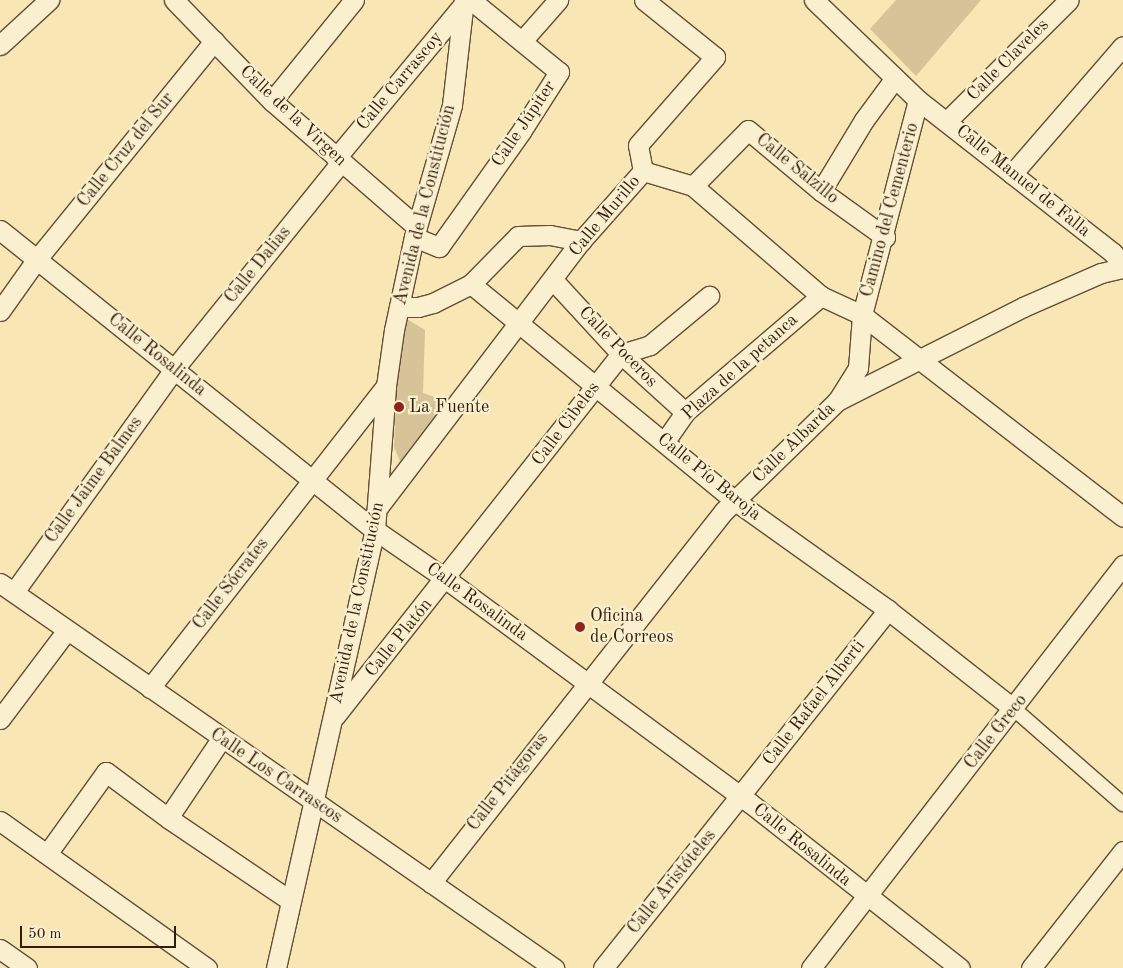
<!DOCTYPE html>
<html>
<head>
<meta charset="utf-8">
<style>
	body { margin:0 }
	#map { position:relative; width:1123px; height:968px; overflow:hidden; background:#f8e6b5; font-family:"Old Standard TT",serif }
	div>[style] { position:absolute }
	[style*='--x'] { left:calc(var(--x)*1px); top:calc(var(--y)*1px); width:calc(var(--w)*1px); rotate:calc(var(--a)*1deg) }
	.green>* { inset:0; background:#d6c498 }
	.roads { filter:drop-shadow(1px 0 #634f36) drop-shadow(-1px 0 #634f36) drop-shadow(0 1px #634f36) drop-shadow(0 -1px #634f36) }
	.pedestrian>* { height:14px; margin:-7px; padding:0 7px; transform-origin:7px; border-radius:7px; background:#faefcf }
	.minor>* { height:19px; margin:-9.5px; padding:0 9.5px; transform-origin:9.5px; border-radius:9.5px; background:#faefcf }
	.dots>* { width:14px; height:14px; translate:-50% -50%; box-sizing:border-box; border:2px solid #faefcf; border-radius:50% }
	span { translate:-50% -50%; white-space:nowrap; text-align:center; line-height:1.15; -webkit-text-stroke:4.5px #faefcf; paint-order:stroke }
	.street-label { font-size:18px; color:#311d0c }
	.poi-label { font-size:18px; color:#311d0c }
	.left { translate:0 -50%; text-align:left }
	.scale { position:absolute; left:20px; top:926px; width:156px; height:22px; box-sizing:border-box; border:2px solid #311d0c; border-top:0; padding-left:6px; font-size:15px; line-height:18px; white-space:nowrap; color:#311d0c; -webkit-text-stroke:4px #faefcf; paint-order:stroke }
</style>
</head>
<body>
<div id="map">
	<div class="green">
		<div style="clip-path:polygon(896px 0,981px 0,916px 76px,870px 29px)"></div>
		<div style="clip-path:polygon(407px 319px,425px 330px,423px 393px,447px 401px,406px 458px,400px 461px,394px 447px,397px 381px)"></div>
	</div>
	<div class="roads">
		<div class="pedestrian">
			<div style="--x:1014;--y:709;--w:145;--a:41.1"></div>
		</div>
		<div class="minor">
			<div style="--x:174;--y:0;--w:141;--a:45.9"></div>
			<div style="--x:272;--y:101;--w:192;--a:41"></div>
			<div style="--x:814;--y:0;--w:144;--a:43.9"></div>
			<div style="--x:918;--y:100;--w:248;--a:38.1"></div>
			<div style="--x:1113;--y:253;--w:17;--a:54"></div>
			<div style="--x:522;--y:41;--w:55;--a:-48.7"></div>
			<div style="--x:0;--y:45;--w:67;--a:-42.6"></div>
			<div style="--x:918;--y:100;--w:222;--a:104.6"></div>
			<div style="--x:862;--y:315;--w:330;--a:37.7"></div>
			<div style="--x:272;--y:101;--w:130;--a:-50.9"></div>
			<div style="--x:948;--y:120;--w:170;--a:-44.8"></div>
			<div style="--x:336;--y:158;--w:199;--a:-50.3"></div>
			<div style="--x:643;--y:171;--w:52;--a:16.7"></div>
			<div style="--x:693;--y:186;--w:169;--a:40.7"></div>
			<div style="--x:821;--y:296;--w:45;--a:24.9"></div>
			<div style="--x:862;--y:315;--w:53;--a:94.3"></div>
			<div style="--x:858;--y:368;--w:39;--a:122"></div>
			<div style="--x:1012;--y:174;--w:169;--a:-49.1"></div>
			<div style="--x:693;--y:186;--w:78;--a:-45.5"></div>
			<div style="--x:748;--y:130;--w:95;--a:39.9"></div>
			<div style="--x:821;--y:191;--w:79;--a:35.7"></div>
			<div style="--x:821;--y:191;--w:83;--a:-58.8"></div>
			<div style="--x:864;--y:120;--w:52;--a:-53.6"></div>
			<div style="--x:0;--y:230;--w:480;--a:38.7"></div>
			<div style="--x:375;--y:530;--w:86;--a:34.6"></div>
			<div style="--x:446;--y:579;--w:378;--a:36.4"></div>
			<div style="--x:750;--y:803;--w:267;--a:38.2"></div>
			<div style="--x:414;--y:237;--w:27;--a:22"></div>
			<div style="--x:439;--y:247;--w:143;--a:-54.6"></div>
			<div style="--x:522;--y:130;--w:69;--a:-57.5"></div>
			<div style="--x:559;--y:72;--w:114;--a:-140.7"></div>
			<div style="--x:553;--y:280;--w:100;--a:47.4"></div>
			<div style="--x:621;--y:354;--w:86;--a:42.2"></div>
			<div style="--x:471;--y:284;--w:67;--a:-45.6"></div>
			<div style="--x:518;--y:236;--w:32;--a:-2"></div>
			<div style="--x:550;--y:235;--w:32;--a:11"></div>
			<div style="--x:399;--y:307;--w:19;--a:0"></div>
			<div style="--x:418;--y:307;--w:16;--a:-15"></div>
			<div style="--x:433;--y:303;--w:42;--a:-26.6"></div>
			<div style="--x:471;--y:284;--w:340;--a:39.4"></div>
			<div style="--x:734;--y:500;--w:189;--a:35.5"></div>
			<div style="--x:888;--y:610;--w:160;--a:38.2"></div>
			<div style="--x:0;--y:311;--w:64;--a:-54.6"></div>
			<div style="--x:37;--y:259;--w:281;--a:-50.9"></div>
			<div style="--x:665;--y:441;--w:35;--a:-55"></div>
			<div style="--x:685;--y:412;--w:179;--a:-40.5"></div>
			<div style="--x:379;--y:506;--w:333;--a:-52.7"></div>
			<div style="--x:581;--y:241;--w:94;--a:-48.5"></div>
			<div style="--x:643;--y:171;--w:26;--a:-101"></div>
			<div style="--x:638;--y:145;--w:117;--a:-48.8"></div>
			<div style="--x:715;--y:57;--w:91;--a:-141.2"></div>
			<div style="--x:0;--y:583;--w:675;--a:34.8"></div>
			<div style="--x:14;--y:592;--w:274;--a:-54.3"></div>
			<div style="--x:174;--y:369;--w:266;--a:-51.1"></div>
			<div style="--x:150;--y:688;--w:383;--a:-52"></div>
			<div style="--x:335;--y:716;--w:461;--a:-51.7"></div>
			<div style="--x:621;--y:354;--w:30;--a:-17"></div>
			<div style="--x:650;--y:345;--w:77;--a:-39.7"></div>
			<div style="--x:0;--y:719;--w:111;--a:-53"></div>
			<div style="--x:221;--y:739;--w:95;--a:123.9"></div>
			<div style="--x:168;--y:818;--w:148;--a:34"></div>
			<div style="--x:0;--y:821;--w:254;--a:35.4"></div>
			<div style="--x:47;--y:854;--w:101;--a:-54.3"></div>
			<div style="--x:106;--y:772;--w:77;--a:36.6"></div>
			<div style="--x:431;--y:883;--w:474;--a:-51.8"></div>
			<div style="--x:724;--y:511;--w:158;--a:-44.2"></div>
			<div style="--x:837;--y:401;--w:208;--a:-26.8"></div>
			<div style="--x:1023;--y:307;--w:85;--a:-23.6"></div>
			<div style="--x:1101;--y:273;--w:23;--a:-13"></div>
			<div style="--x:0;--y:949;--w:33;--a:35"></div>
			<div style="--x:276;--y:968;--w:449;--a:-77.3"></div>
			<div style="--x:375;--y:530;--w:144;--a:-85.6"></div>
			<div style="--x:386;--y:386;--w:57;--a:-81.9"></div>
			<div style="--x:394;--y:330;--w:95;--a:-77.9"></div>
			<div style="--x:414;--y:237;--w:137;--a:-73.9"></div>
			<div style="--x:452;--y:105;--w:106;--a:-83.5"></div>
			<div style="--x:603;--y:968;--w:458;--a:-51.5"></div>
			<div style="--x:811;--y:968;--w:510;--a:-52.25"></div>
			<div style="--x:1031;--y:968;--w:149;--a:-51.8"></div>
		</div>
	</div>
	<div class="dots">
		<div style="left:399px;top:407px;background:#8f2418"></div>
		<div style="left:580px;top:627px;background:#8f2418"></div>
	</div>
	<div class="street-label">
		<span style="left:1008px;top:60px;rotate:-45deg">Calle Claveles</span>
		<span style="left:400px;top:81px;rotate:-50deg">Calle Carrascoy</span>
		<span style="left:293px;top:116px;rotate:43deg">Calle de la Virgen</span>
		<span style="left:524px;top:124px;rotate:-56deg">Calle Júpiter</span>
		<span style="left:126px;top:150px;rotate:-51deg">Calle Cruz del Sur</span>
		<span style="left:797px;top:169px;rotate:39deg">Calle Salzillo</span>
		<span style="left:1023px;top:181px;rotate:39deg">Calle Manuel de Falla</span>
		<span style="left:425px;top:205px;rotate:-76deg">Avenida de la Constitución</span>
		<span style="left:890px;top:210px;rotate:-75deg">Camino del Cementerio</span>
		<span style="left:605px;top:216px;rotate:-50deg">Calle Murillo</span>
		<span style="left:258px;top:265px;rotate:-51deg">Calle Dalias</span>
		<span style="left:618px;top:347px;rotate:46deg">Calle Poceros</span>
		<span style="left:157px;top:355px;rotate:39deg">Calle Rosalinda</span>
		<span style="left:740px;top:367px;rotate:-42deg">Plaza de la petanca</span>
		<span style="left:566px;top:424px;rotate:-53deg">Calle Cibeles</span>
		<span style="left:794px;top:443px;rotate:-44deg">Calle Albarda</span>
		<span style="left:709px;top:477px;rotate:39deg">Calle Pío Baroja</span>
		<span style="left:94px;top:480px;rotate:-54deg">Calle Jaime Balmes</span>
		<span style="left:231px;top:584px;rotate:-52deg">Calle Sócrates</span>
		<span style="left:477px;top:602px;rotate:36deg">Calle Rosalinda</span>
		<span style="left:357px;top:603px;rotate:-78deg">Avenida de la Constitución</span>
		<span style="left:399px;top:638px;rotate:-51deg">Calle Platón</span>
		<span style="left:814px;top:703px;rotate:-52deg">Calle Rafael Alberti</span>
		<span style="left:996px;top:732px;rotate:-52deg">Calle Greco</span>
		<span style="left:276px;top:776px;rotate:34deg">Calle Los Carrascos</span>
		<span style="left:508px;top:782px;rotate:-52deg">Calle Pitágoras</span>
		<span style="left:802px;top:845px;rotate:39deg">Calle Rosalinda</span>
		<span style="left:672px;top:882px;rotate:-51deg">Calle Aristóteles</span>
	</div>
	<div class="poi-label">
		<span class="left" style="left:409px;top:407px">La Fuente</span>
		<span class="left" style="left:590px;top:627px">Oficina<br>de Correos</span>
	</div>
	<div class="scale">50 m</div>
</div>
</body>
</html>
